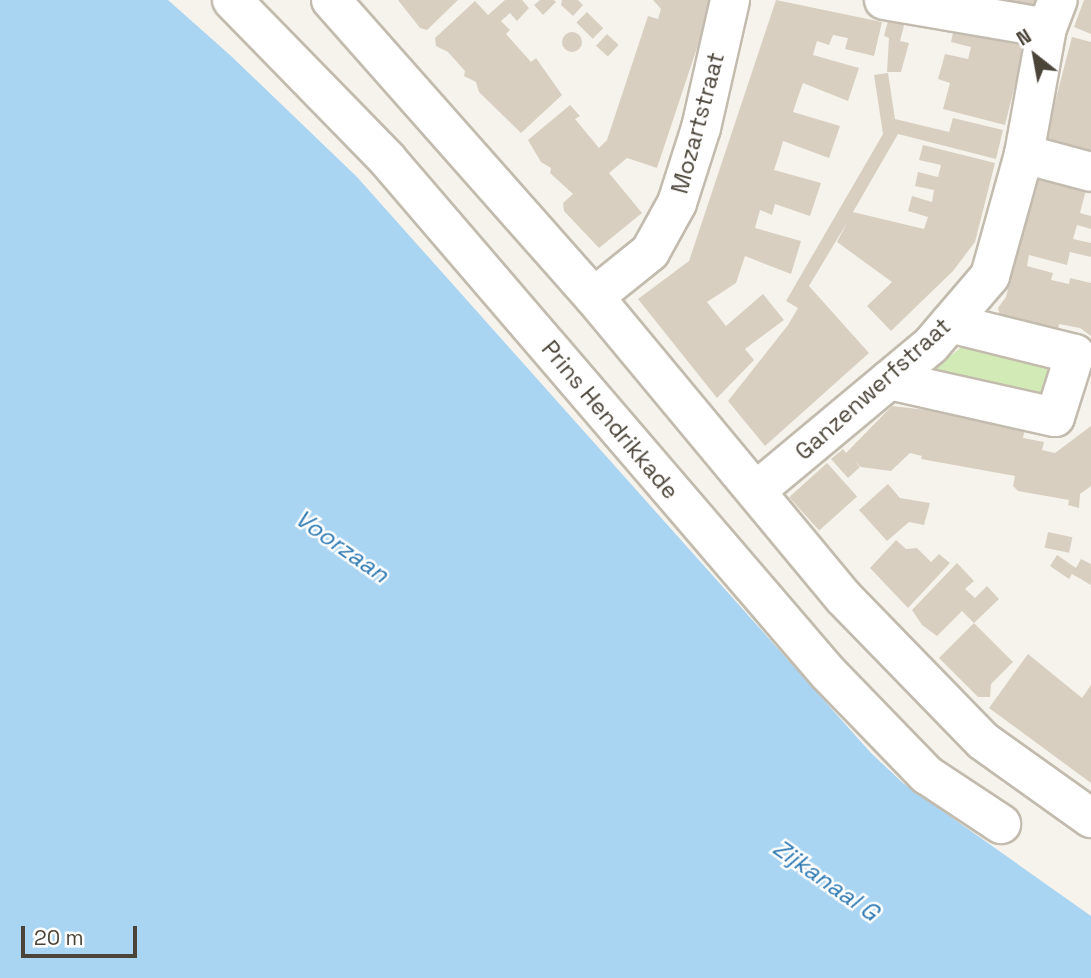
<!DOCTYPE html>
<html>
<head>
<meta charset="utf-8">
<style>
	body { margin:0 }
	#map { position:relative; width:1091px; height:978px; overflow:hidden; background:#f6f3ec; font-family:"Space Grotesk",sans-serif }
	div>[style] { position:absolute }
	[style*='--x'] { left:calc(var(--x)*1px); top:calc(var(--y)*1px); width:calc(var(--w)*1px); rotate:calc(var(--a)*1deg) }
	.green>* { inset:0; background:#d2eab5 }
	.water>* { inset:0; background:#a9d4f2 }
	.building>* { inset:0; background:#d8cfc1; transform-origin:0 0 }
	.round { border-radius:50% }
	.roads { filter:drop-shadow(2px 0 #c2bbae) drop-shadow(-2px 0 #c2bbae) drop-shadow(0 2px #c2bbae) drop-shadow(0 -2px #c2bbae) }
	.street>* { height:38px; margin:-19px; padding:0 19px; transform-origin:19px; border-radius:19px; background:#fff }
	span { translate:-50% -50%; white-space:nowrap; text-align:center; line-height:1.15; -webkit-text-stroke:5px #fff; paint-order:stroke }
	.street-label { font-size:23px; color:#4b4439 }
	.water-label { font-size:24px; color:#2e7ab2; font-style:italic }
	.north { position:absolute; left:1000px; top:21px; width:70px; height:70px; -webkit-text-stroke:5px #fff; paint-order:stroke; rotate:329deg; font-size:19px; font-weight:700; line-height:28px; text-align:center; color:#4b4439 }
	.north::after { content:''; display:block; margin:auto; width:24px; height:32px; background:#4b4439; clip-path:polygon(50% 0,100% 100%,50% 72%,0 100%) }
	.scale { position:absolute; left:21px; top:926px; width:116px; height:32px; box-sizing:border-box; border:4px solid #4b4439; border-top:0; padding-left:9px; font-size:21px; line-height:24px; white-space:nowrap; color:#4b4439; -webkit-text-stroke:5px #fff; paint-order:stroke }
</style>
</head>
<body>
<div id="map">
	<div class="green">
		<div style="clip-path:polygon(974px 337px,1063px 357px,1048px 406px,920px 380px)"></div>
	</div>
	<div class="water">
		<div style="clip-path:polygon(0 0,168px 0,231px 56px,357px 177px,871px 753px,903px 783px,1091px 916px,1091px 978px,0 978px)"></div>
	</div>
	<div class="building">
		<div style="clip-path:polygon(398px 0,458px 0,427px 30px,420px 28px)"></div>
		<div style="clip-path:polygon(505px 0,522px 0,529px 8px,517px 21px,510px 13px,501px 21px,510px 30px,506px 34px,531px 62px,536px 58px,562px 95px,521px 133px,479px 92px,476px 82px,464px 76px,465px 71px,448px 52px,436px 46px,435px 38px,475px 1px,488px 15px)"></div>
		<div style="clip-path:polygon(540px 0,554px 0,556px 2px,543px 15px,534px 5px)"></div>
		<div style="clip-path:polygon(562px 0,578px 0,583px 5px,573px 16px,561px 5px)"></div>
		<div style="clip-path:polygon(653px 0,713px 0,657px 168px,627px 158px,609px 173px,642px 213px,599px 248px,564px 211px,563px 203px,573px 194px,550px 173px,551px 168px,541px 162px,528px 140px,570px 105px,580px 116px,575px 119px,599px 148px,607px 140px,648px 16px,658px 19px,661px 9px)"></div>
		<div style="clip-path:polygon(776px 0,882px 22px,874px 56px,845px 49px,848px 38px,833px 35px,829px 45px,817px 41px,813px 55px,859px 68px,848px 101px,803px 83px,798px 97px,793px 112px,840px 126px,829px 158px,783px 141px,779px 155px,774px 170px,821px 183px,810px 216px,775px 204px,772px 215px,760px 210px,755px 228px,801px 241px,791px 274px,745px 256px,736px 283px,707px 302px,726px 326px,763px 294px,784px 320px,745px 349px,754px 360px,717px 398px,638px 299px,689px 261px)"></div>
		<div style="clip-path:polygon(1011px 0,1037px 0,1035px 8px)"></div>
		<div style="clip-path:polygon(1084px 0,1091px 0,1091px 34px,1074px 27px)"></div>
		<div style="left:587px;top:12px;width:23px;height:15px;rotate:45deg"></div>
		<div style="clip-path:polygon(890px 13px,906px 18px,900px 41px,909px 43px,901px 72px,887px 72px,889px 38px,884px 36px)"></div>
		<div style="clip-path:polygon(954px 28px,1025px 45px,1005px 125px,943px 109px,950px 83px,938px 79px,945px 54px,968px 59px,971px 47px,951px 42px)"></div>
		<div class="round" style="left:562px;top:32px;width:20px;height:20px"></div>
		<div style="left:607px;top:34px;width:16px;height:16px;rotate:43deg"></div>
		<div style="clip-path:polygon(1072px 37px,1091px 42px,1091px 152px,1045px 140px)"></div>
		<div style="clip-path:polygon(888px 73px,895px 119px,949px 132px,953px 118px,1003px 130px,996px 159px,898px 134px,853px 212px,924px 229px,928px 217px,908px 211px,912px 196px,932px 202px,934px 190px,915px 186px,918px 172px,938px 177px,941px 165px,919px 160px,923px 145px,995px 163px,975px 242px,953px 271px,891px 331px,867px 306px,892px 282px,837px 242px,848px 221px,809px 286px,869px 353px,765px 446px,728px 401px,788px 325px,798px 308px,786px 301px,883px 134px,874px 75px)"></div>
		<div style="clip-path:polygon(1037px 173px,1087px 186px,1080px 213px,1091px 216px,1091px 229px,1077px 225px,1073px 239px,1091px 243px,1091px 257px,1070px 252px,1067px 265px,1029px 255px,1027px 266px,1053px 273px,1051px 280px,1069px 284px,1070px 278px,1091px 283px,1091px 336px,1080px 328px,1059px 324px,1058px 331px,1000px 316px,998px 308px,1006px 297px)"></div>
		<div style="clip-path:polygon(892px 406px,979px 416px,980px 421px,1025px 428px,1023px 438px,1044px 442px,1042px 450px,1055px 453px,1091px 426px,1091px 486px,1080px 494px,1079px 508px,1068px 505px,1069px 500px,1018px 491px,1013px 486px,1015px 476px,921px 459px,922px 456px,910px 453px,891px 471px,861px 467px,854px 460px,860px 467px,848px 478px,831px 459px,843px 449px,846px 453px)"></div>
		<div style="left:827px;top:463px;width:45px;height:51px;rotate:48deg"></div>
		<div style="clip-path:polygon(888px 484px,900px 498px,930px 503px,924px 525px,909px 522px,887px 541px,859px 510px)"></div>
		<div style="left:1048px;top:532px;width:25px;height:16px;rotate:12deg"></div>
		<div style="clip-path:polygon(896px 540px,906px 549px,917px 548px,931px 562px,939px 554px,950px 563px,908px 608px,870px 568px)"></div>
		<div style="clip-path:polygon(1057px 555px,1076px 568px,1081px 559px,1091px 564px,1091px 585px,1072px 574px,1069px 579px,1050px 566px)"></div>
		<div style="clip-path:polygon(957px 563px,974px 581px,965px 589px,975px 598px,987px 586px,999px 599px,974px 623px,962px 611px,937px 636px,922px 625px,912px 610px)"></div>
		<div style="clip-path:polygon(974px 623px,1013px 662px,991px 684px,990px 697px,978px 697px,939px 658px)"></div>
		<div style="clip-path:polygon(1028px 654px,1082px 698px,1091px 685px,1091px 783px,989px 708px)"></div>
	</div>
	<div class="roads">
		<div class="street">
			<div style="--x:232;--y:0;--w:222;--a:45.7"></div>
			<div style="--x:387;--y:159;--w:677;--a:49.37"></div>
			<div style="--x:828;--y:673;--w:142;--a:45.9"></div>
			<div style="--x:927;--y:775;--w:89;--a:33.5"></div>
			<div style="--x:331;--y:0;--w:397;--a:48.5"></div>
			<div style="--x:594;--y:297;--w:391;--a:50.3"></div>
			<div style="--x:844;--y:598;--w:199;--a:45.8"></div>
			<div style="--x:983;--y:741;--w:133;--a:35.5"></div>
			<div style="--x:884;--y:0;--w:165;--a:9.7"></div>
			<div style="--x:1024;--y:154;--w:69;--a:15"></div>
			<div style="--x:594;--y:297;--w:72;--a:-38.8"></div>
			<div style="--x:650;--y:252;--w:56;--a:-61.1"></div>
			<div style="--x:677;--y:203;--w:79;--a:-72.3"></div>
			<div style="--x:701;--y:128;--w:131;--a:-77.2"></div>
			<div style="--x:889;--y:380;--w:170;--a:12.6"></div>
			<div style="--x:1055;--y:417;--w:66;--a:-72.4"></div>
			<div style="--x:1075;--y:354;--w:129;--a:-166.1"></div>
			<div style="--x:757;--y:490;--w:226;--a:-39.8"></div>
			<div style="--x:931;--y:345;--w:91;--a:-49.5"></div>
			<div style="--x:990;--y:276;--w:127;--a:-74.4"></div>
			<div style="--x:1024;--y:154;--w:128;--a:-79.7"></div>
			<div style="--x:1047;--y:28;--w:30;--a:-69"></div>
		</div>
	</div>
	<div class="street-label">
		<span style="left:698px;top:123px;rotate:-75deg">Mozartstraat</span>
		<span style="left:873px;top:389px;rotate:-42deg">Ganzenwerfstraat</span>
		<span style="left:610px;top:420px;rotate:50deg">Prins Hendrikkade</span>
	</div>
	<div class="water-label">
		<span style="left:342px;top:546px;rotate:35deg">Voorzaan</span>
		<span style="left:826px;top:880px;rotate:35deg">Zijkanaal G</span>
	</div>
	<div class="north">N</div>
	<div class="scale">20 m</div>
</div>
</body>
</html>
